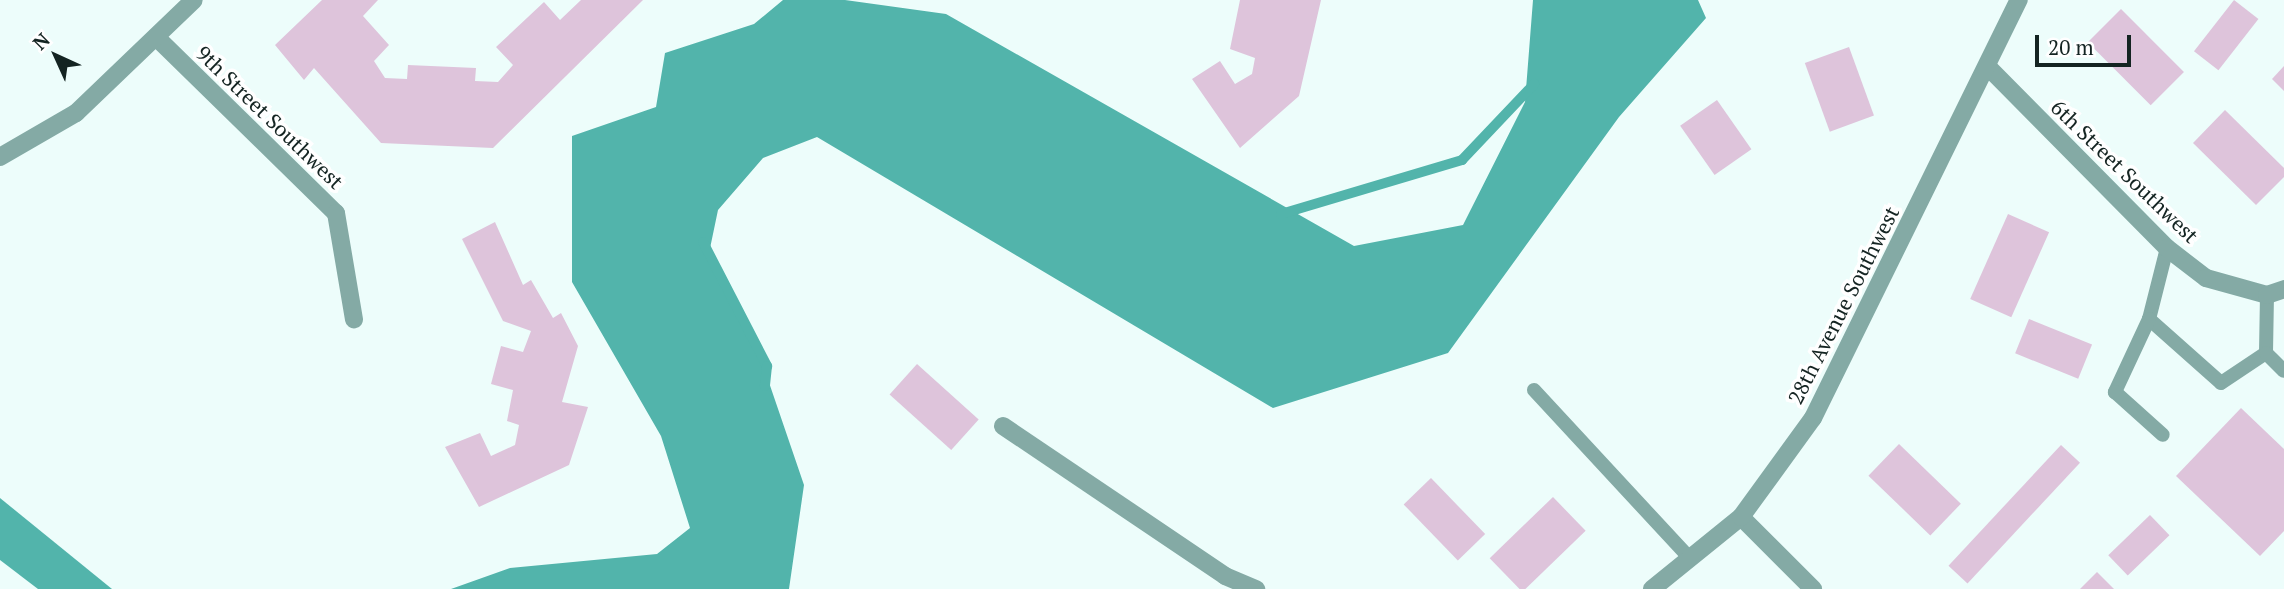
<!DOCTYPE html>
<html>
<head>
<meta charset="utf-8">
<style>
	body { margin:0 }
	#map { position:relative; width:2284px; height:589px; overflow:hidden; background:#edfdfb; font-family:"PT Serif",serif }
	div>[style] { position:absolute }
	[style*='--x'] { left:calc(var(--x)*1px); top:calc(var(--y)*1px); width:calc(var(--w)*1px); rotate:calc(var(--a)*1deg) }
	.water>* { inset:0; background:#52b4ab }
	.stream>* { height:10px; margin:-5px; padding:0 5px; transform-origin:5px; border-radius:5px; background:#52b4ab }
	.building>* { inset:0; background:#dec4db; transform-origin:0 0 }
	.service>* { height:14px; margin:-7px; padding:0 7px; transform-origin:7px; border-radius:7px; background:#84aaa5 }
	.minor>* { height:18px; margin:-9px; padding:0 9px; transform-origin:9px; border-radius:9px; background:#84aaa5 }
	span { translate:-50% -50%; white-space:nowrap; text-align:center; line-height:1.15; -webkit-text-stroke:7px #fff; paint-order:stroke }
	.street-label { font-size:21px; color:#142422 }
	.north { position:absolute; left:21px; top:21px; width:70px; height:70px; -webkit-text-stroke:5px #fff; paint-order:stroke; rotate:315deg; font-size:19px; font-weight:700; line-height:28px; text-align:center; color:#142422 }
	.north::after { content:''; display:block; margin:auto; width:24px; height:32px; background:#142422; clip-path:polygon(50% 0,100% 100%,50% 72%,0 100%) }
	.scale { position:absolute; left:2035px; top:35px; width:96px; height:32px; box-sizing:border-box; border:4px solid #142422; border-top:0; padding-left:9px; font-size:21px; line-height:24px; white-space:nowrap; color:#142422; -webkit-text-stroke:5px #fff; paint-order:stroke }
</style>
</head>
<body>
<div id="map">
	<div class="water">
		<div style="clip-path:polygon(783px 0,845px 0,946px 14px,1354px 246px,1463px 225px,1525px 102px,1533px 0,1698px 0,1706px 18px,1619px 117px,1448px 353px,1273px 408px,817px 137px,763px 158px,718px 210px,708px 258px,761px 359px,804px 485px,789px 589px,451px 589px,510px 568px,657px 554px,690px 528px,661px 436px,572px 282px,572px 136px,656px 107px,665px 53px,754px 24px)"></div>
		<div style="clip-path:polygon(0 498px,112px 589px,38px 589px,0 560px)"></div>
	</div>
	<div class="stream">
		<div style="--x:1281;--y:214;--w:189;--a:-16.6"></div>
		<div style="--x:1462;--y:160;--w:105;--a:-46.5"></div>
		<div style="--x:703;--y:242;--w:140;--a:62.7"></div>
		<div style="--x:767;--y:366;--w:20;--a:96"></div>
	</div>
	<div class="building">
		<div style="clip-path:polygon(322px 0,378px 0,363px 16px,389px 45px,374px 61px,385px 78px,407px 79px,408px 65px,476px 68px,475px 81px,498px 82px,513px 65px,496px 47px,544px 2px,560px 20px,581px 0,643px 0,493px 148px,381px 143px,314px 68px,304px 80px,275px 45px)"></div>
		<div style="clip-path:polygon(1240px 0,1321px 0,1299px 96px,1240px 148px,1192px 79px,1220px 61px,1235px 84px,1252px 74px,1255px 58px,1230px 49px)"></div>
		<div style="left:2234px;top:0;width:31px;height:65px;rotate:38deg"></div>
		<div style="left:2121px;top:9px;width:89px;height:47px;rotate:45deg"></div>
		<div style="left:1849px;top:47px;width:73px;height:47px;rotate:70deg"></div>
		<div style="clip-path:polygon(2284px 66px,2284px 91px,2272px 79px)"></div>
		<div style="left:1717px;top:100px;width:60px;height:45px;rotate:55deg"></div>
		<div style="clip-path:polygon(2225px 110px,2284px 168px,2284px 177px,2256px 205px,2193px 143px)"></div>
		<div style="left:2008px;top:214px;width:45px;height:93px;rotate:24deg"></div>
		<div style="clip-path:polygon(495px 222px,523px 285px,531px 280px,553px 318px,561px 313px,578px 346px,562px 402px,588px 407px,569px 465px,479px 507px,445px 447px,480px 433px,491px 456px,515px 445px,519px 425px,507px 421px,513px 390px,491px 384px,501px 346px,523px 352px,531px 331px,503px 321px,462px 239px)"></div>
		<div style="left:2029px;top:319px;width:68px;height:37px;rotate:22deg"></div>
		<div style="left:917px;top:364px;width:83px;height:41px;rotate:42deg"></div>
		<div style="clip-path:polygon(2241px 408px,2284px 449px,2284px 531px,2260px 556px,2176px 476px)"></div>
		<div style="left:1899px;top:444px;width:86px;height:44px;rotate:44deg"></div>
		<div style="left:2061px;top:445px;width:26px;height:165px;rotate:43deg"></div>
		<div style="left:1431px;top:478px;width:78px;height:38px;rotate:46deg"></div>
		<div style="left:1553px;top:497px;width:47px;height:88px;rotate:46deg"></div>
		<div style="left:2150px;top:515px;width:28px;height:58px;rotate:46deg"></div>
		<div style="clip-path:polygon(2097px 572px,2114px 589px,2080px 589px)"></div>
	</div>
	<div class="service">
		<div style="--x:2167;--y:248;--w:73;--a:104.2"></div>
		<div style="--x:2149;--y:319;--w:96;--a:41.6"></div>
		<div style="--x:2221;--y:383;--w:54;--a:-33.7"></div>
		<div style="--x:2267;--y:295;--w:58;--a:91"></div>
		<div style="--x:2266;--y:353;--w:25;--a:45"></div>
		<div style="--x:2149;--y:319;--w:81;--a:115"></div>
		<div style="--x:2115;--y:392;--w:64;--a:41.9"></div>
		<div style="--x:1534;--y:390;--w:225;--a:47.2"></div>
	</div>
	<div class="minor">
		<div style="--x:156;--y:37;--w:252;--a:44.4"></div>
		<div style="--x:336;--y:213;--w:108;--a:80.4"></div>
		<div style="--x:1987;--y:66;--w:256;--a:45.3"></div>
		<div style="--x:2167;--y:248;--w:49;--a:37.6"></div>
		<div style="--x:2206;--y:278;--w:63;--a:15.6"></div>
		<div style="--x:2267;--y:295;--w:18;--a:-19"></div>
		<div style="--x:0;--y:157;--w:88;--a:-30.1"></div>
		<div style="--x:76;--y:113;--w:163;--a:-43.8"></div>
		<div style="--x:1003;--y:426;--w:268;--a:34"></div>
		<div style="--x:1225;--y:576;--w:34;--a:23"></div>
		<div style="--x:1741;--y:517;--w:102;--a:45"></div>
		<div style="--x:1652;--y:589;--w:114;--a:-39"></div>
		<div style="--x:1741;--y:517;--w:122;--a:-54"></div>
		<div style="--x:1813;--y:418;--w:466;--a:-63.8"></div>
	</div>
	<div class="street-label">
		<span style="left:270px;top:117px;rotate:44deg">9th Street Southwest</span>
		<span style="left:2125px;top:171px;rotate:44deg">6th Street Southwest</span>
		<span style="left:1843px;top:305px;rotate:-63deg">28th Avenue Southwest</span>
	</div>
	<div class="north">N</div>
	<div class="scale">20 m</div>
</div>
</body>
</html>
